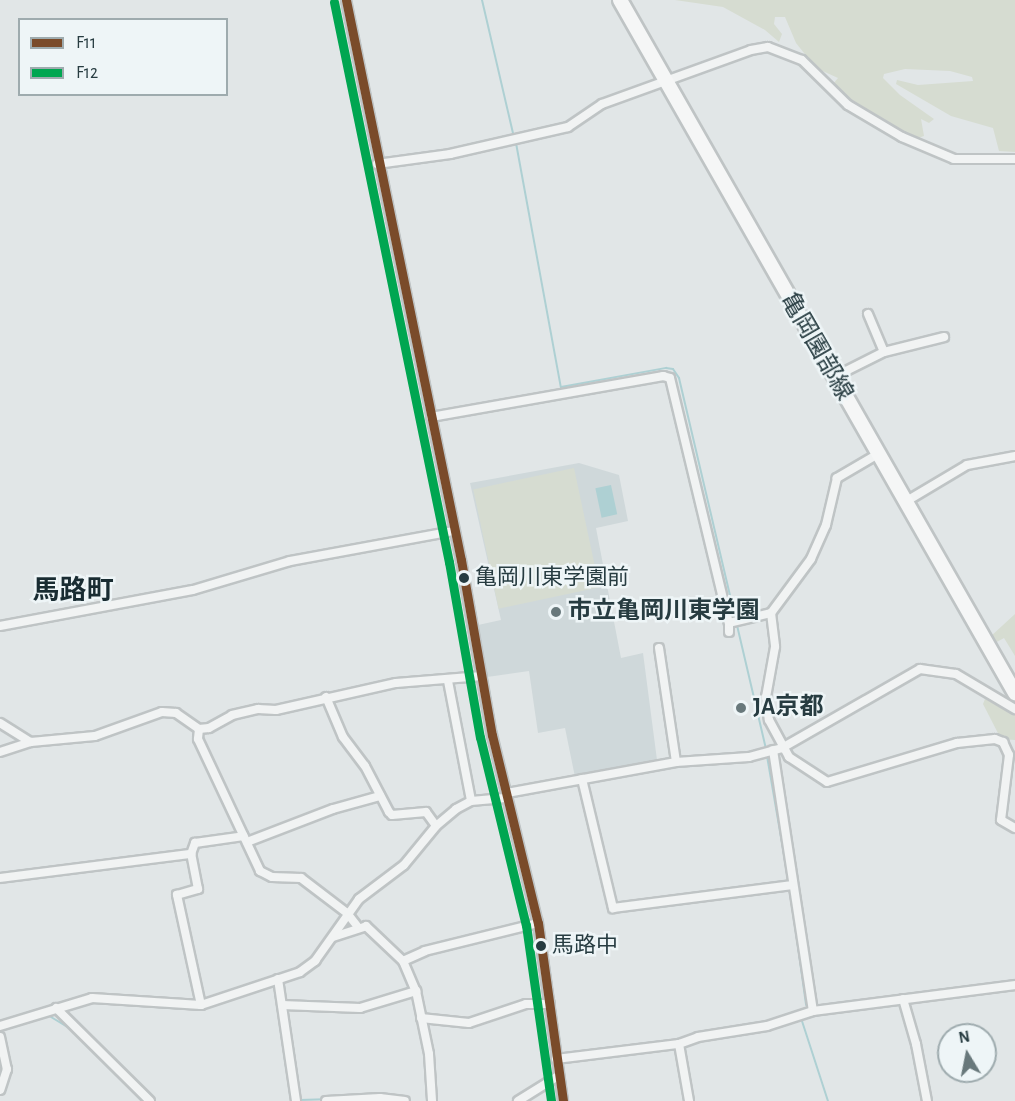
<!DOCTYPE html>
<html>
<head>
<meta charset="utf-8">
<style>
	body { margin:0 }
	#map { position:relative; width:1015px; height:1101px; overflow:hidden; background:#e1e6e7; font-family:"Alegreya Sans","Noto Sans JP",sans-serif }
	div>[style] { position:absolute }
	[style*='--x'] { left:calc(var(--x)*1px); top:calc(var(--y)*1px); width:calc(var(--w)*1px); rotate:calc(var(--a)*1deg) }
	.built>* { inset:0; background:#cfd8da }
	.green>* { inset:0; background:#d6dcd1; transform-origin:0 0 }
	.water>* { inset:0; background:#aed0d3; transform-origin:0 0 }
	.stream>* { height:2px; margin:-1px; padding:0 1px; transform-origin:1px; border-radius:1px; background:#aed0d3 }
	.roads { filter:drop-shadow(2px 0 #bfc4c5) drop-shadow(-2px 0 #bfc4c5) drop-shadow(0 2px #bfc4c5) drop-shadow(0 -2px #bfc4c5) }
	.street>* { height:8px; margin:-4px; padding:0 4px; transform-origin:4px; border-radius:4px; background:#f1f3f3 }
	.primary>* { height:14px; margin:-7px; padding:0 7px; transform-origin:7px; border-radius:7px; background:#f5f6f6 }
	.bus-1>* { height:9px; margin:-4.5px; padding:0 4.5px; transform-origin:4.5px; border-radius:4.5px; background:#7a4b2a }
	.bus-2>* { height:9px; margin:-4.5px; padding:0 4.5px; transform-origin:4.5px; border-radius:4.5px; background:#00a651 }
	.dots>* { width:16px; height:16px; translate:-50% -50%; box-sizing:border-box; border:3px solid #eef5f7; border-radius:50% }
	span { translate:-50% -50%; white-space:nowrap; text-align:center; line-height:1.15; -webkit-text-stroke:5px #eef5f7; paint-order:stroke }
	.bus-label { font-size:22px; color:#273c41 }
	.left { translate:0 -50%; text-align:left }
	.street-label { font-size:24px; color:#273c41 }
	.poi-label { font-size:24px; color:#273c41; font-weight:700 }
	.quarter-label { font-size:27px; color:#192c32; font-weight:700 }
	.legend { position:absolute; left:18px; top:18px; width:210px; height:78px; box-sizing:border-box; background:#eef5f7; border:2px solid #9eabae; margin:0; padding:8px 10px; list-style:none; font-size:18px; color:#273c41 }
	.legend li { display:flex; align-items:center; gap:12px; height:30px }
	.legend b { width:30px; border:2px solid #9eabae }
	.north { position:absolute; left:937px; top:1023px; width:60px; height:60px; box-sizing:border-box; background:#eef5f7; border:2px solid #9eabae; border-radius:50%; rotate:350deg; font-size:16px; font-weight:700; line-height:24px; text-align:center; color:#273c41 }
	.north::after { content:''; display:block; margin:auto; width:21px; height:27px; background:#68787b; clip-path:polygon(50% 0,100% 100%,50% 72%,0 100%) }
</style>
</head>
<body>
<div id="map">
	<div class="built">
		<div style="clip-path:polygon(579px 463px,619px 475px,628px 521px,596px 528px,621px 658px,643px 653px,657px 760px,575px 777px,565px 728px,538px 733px,529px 671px,487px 677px,478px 625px,501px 620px,470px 483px)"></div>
	</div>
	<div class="green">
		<div style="clip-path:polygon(675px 0,1015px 0,1015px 152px,999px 151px,993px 128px,951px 116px,896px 84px,897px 80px,918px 85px,973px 81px,972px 77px,950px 71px,905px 69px,884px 74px,883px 78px,900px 95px,934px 119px,929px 123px,921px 119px,924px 136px,918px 138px,881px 121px,843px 95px,833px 84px,838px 78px,816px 68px,796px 43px,785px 17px,775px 17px,774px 24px,782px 34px,779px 42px,765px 30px,723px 7px)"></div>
		<div style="left:574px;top:468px;width:122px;height:103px;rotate:78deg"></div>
		<div style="clip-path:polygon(1015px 614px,1015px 656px,1004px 638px,995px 643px,990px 637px)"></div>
		<div style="clip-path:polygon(985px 699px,1015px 715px,1015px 740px,1001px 739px,983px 704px)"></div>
	</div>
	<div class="water">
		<div style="left:611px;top:485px;width:30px;height:16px;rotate:78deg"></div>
	</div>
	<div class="stream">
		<div style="--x:482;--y:0;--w:141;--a:76.9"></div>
		<div style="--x:516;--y:143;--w:248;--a:79.6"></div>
		<div style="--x:561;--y:387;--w:107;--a:-10.3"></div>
		<div style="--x:666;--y:368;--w:7;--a:8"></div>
		<div style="--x:673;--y:369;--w:11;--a:56"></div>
		<div style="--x:679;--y:378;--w:381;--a:76.8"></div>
		<div style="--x:767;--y:756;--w:129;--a:80.2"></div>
		<div style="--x:790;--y:889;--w:117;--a:82.1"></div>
		<div style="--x:51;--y:1017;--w:23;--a:31"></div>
		<div style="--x:71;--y:1029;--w:102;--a:45"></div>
		<div style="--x:801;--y:1018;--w:87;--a:72"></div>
		<div style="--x:300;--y:1100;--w:24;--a:-2"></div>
	</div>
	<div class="roads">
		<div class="street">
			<div style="--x:346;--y:0;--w:572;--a:78.4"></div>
			<div style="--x:461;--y:560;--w:178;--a:80"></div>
			<div style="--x:492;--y:735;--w:194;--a:76.3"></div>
			<div style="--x:538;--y:923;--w:180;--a:82"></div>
			<div style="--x:377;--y:164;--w:74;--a:-7.8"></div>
			<div style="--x:450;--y:154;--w:121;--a:-12.9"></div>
			<div style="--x:568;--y:127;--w:41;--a:-34.1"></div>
			<div style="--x:602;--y:104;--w:158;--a:-19.9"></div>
			<div style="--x:751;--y:50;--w:17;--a:-10"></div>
			<div style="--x:768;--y:47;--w:36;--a:21"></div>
			<div style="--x:802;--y:60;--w:64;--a:44.4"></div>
			<div style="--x:848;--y:105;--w:63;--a:30.7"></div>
			<div style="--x:902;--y:137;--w:56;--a:22.9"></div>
			<div style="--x:954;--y:159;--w:61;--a:0"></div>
			<div style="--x:868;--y:314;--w:41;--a:67.2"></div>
			<div style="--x:834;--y:377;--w:56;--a:-26.6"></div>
			<div style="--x:884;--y:352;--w:62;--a:-14"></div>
			<div style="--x:431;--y:417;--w:236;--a:-10"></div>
			<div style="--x:663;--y:376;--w:7;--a:16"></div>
			<div style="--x:670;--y:378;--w:252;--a:76.5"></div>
			<div style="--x:878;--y:454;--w:48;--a:149.7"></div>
			<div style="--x:837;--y:478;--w:48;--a:103.2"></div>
			<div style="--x:826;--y:525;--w:37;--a:114"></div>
			<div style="--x:811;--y:559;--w:67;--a:126.5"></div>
			<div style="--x:771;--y:613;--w:34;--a:83"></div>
			<div style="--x:775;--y:647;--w:51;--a:100.2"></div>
			<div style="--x:766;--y:697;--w:23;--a:83"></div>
			<div style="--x:769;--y:720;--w:42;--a:61.6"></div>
			<div style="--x:789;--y:757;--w:45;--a:33.3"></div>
			<div style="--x:827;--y:782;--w:136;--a:-16.7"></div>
			<div style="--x:957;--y:743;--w:38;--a:-6"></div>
			<div style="--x:995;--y:739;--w:9;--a:21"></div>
			<div style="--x:1003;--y:742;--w:14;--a:65"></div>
			<div style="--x:1009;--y:755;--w:65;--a:97"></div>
			<div style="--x:1001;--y:820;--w:16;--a:30"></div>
			<div style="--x:905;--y:502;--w:72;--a:-30.8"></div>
			<div style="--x:967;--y:465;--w:49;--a:-10.6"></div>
			<div style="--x:0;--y:626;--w:196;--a:-10.6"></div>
			<div style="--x:193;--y:590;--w:101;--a:-16.6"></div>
			<div style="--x:290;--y:561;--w:167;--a:-10.4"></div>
			<div style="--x:729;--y:632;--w:9;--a:-90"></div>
			<div style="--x:729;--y:623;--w:43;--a:-13.4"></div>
			<div style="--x:659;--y:648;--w:115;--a:81.5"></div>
			<div style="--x:448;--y:681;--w:122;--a:79.1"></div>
			<div style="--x:326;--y:697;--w:43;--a:67"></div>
			<div style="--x:343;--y:737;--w:36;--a:53"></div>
			<div style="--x:365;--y:766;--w:52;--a:62.4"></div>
			<div style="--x:389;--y:812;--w:4;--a:45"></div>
			<div style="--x:392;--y:815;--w:34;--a:-5"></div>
			<div style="--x:426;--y:812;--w:17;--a:54"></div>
			<div style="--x:0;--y:723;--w:36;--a:32"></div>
			<div style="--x:199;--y:729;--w:10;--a:96"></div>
			<div style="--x:198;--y:739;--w:146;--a:64.8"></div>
			<div style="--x:260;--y:871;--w:13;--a:27"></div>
			<div style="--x:272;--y:877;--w:29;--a:2"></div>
			<div style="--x:301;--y:878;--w:58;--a:37.3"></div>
			<div style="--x:347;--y:913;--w:16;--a:52"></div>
			<div style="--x:773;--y:750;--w:264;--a:81.3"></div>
			<div style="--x:0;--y:752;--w:33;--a:-18"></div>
			<div style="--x:31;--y:742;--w:64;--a:-5.4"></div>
			<div style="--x:95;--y:736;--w:71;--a:-19.7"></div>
			<div style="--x:162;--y:712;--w:14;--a:4"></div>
			<div style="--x:176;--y:713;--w:28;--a:35"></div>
			<div style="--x:199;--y:729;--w:10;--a:-6"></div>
			<div style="--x:209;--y:728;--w:26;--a:-29"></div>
			<div style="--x:232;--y:715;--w:27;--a:-13"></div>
			<div style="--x:258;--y:709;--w:18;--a:3"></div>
			<div style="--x:276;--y:710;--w:123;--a:-12.7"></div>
			<div style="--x:396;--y:683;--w:86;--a:-4.7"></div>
			<div style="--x:582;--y:779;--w:133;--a:76.5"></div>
			<div style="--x:613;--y:908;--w:181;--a:-7.3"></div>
			<div style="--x:507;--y:793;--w:172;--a:-10.4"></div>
			<div style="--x:676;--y:762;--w:73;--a:-3.9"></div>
			<div style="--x:749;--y:757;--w:34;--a:-15"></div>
			<div style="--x:782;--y:748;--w:159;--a:-29.8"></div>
			<div style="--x:920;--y:669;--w:36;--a:8"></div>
			<div style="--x:956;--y:674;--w:69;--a:30.7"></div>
			<div style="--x:247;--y:842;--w:92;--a:-21"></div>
			<div style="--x:333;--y:809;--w:49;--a:-15.5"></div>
			<div style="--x:0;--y:878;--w:193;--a:-7.2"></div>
			<div style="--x:333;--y:937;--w:35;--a:-18"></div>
			<div style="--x:366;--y:926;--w:51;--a:43.4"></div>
			<div style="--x:403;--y:961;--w:33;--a:67"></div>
			<div style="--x:416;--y:991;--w:64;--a:78.3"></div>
			<div style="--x:429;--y:1054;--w:47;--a:86.3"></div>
			<div style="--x:403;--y:961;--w:24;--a:-24"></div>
			<div style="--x:425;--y:951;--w:116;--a:-13.9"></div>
			<div style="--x:278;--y:979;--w:123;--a:81.6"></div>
			<div style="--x:903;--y:999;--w:47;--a:73.9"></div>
			<div style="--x:916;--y:1044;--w:58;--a:79.1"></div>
			<div style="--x:201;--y:1005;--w:113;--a:-102.3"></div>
			<div style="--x:177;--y:895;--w:22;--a:-16"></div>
			<div style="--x:198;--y:889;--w:36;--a:-101"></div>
			<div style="--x:191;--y:854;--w:12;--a:-70"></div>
			<div style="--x:195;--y:843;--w:49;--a:-8.1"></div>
			<div style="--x:282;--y:1005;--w:78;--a:2.2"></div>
			<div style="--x:360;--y:1008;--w:59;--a:-16.9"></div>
			<div style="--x:56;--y:1008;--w:132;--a:44.7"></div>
			<div style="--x:421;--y:1018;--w:48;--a:5.9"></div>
			<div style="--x:469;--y:1023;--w:60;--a:-18.4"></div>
			<div style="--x:526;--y:1004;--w:24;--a:0"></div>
			<div style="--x:0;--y:1026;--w:96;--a:-16.9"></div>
			<div style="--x:92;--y:998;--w:109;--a:3.7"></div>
			<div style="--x:201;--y:1005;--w:104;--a:-18.4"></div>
			<div style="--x:300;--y:972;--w:19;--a:-36"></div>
			<div style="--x:315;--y:961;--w:76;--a:-54.6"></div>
			<div style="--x:359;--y:899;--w:56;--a:-37.1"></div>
			<div style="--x:404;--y:865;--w:50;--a:-50.6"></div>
			<div style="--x:436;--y:826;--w:26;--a:-40"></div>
			<div style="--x:456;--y:809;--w:17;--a:-28"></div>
			<div style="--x:471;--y:801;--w:37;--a:-5"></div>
			<div style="--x:0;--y:1037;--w:33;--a:78"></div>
			<div style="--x:7;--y:1069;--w:22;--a:108"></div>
			<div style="--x:679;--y:1044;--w:58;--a:80"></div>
			<div style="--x:556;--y:1059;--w:124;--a:-7"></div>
			<div style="--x:679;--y:1044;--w:20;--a:-20"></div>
			<div style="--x:698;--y:1037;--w:70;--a:-9.1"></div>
			<div style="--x:767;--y:1026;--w:48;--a:-18.1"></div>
			<div style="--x:813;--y:1011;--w:204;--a:-7.3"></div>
			<div style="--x:326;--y:1101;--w:54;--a:-3.2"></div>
			<div style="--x:380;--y:1098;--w:25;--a:7"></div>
			<div style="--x:518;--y:1101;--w:47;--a:-32"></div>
		</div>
		<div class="primary">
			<div style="--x:620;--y:0;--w:798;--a:60.32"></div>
		</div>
	</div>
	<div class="bus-1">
		<div style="--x:346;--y:0;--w:572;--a:78.4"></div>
		<div style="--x:461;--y:560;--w:178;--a:80"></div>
		<div style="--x:492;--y:735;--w:194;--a:76.3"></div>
		<div style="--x:538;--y:923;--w:180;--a:82"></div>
	</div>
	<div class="bus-2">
		<div style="--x:334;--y:2;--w:572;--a:78.4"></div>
		<div style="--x:449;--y:562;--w:178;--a:80"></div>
		<div style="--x:480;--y:737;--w:194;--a:76.3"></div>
		<div style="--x:526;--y:925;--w:178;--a:81.9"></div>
	</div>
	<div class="dots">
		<div style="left:464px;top:578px;background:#273c41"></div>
		<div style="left:556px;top:612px;background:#68787b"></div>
		<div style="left:741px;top:708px;background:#68787b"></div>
		<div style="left:541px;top:946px;background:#273c41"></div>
	</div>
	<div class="bus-label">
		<span class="left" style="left:475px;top:578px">亀岡川東学園前</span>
		<span class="left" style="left:552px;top:946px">馬路中</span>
	</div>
	<div class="street-label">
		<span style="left:816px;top:347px;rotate:60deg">亀岡園部線</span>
	</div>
	<div class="poi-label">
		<span class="left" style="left:568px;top:612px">市立亀岡川東学園</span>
		<span class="left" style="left:753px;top:708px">JA京都</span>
	</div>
	<div class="quarter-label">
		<span style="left:73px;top:591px">馬路町</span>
	</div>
	<ul class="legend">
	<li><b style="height:8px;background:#7a4b2a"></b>F11</li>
	<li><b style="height:8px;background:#00a651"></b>F12</li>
	</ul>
	<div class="north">N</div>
</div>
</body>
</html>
